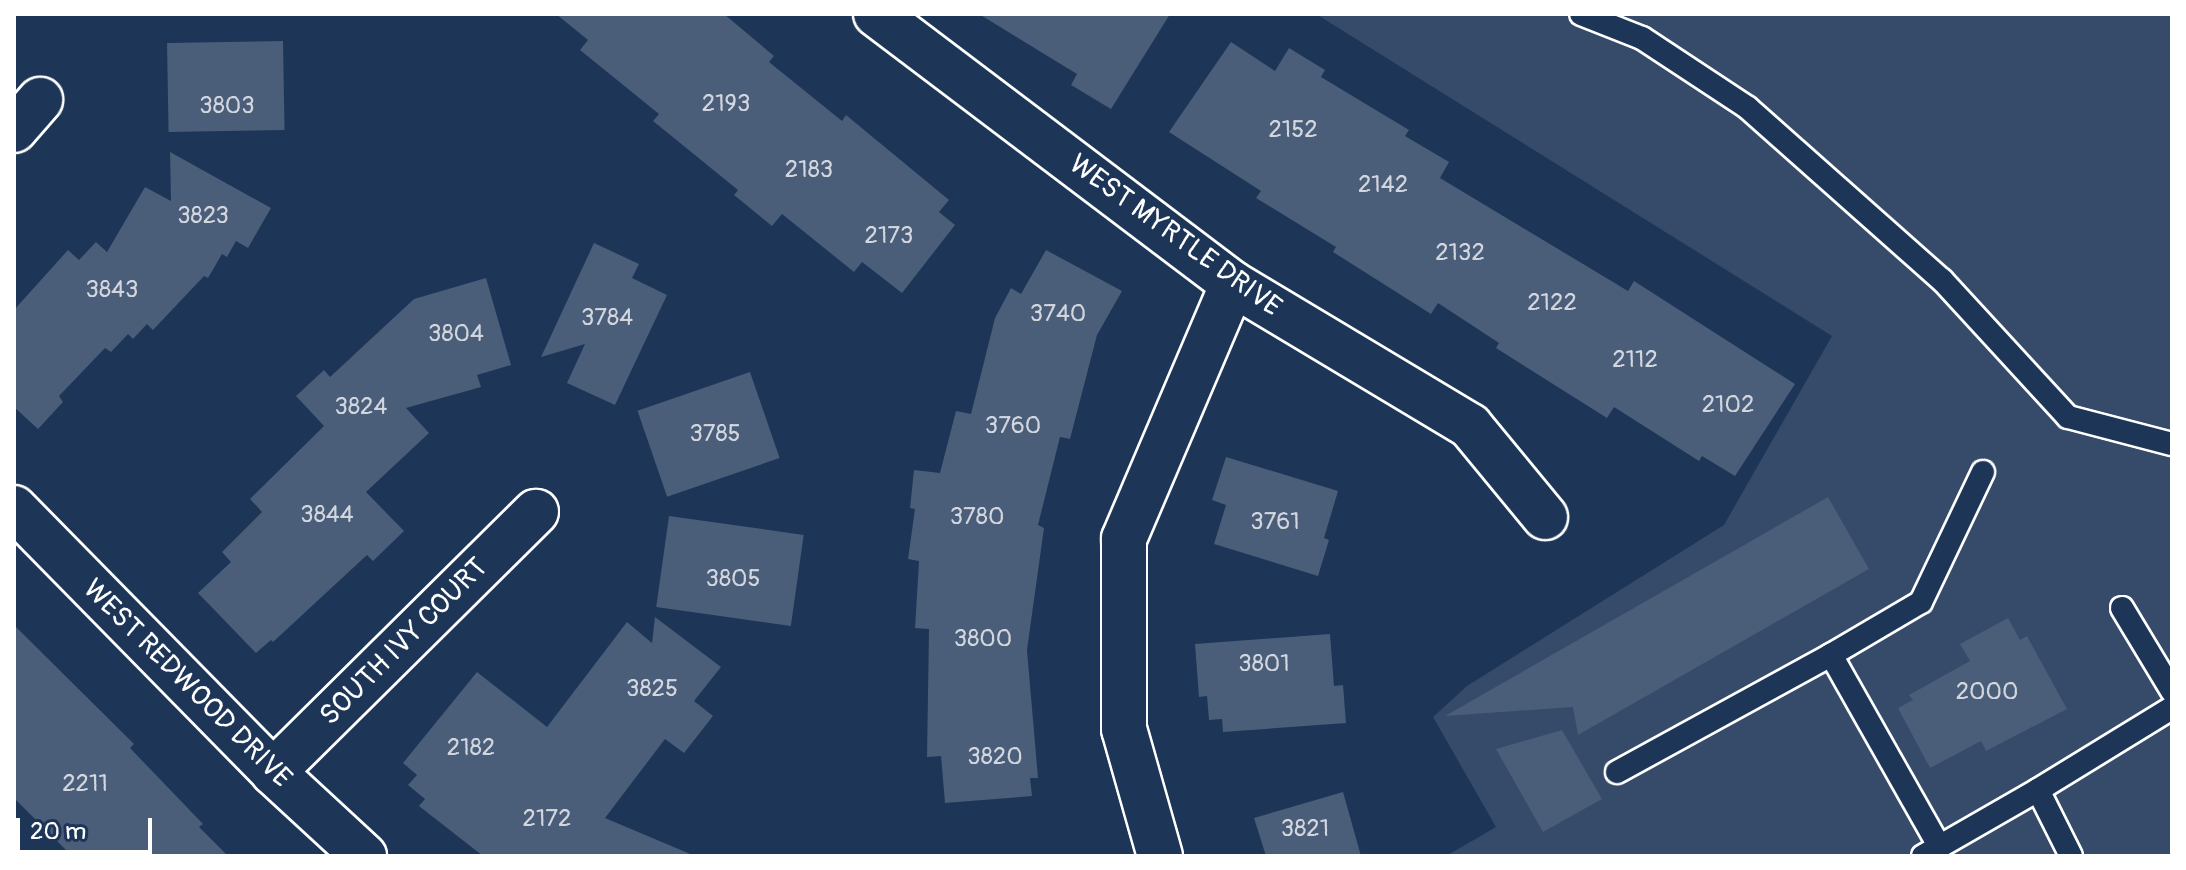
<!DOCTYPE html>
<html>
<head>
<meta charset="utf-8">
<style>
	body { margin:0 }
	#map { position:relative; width:2186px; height:870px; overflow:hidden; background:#1d3557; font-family:Pangolin,sans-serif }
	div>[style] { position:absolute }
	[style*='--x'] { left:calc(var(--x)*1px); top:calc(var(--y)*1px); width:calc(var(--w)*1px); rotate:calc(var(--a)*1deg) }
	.green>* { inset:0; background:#364b69 }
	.building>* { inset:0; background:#4a5d79; transform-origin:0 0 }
	.roads { filter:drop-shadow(2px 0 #fff) drop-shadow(-2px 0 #fff) drop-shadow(0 2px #fff) drop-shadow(0 -2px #fff) }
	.service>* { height:22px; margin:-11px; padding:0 11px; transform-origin:11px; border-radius:11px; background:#1d3557 }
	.minor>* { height:44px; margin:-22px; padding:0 22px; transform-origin:22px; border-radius:22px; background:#1d3557 }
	span { translate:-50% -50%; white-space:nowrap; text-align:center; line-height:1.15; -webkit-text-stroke:7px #1d3557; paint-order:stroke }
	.number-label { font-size:24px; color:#d2d6de }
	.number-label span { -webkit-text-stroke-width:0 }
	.street-label { font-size:28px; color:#fff }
	.frame { position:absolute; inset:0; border:16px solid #fff; pointer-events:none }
	.scale { position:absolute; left:16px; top:818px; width:136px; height:36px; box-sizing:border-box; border:4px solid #fff; border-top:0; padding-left:10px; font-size:24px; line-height:28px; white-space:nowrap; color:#fff; -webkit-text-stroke:6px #1d3557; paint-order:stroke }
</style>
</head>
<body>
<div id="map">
	<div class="green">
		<div style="clip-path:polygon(1316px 14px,2172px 14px,2172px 856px,1446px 856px,1496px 827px,1433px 717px,1467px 686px,1724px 525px,1832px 336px)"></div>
	</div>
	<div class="building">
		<div style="clip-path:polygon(556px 14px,724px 14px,774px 56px,769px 62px,842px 121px,846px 115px,949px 200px,939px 212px,955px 225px,902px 293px,862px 262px,854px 272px,782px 214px,772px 226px,734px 195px,738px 190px,653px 121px,659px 114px,580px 50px,588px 40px)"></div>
		<div style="clip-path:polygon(979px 14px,1170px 14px,1111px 109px,1071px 85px,1077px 74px)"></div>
		<div style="left:283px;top:41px;width:89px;height:116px;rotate:89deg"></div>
		<div style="clip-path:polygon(1231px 42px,1275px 71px,1289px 48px,1325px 70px,1321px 77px,1409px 130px,1405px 136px,1449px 162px,1440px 178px,1628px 291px,1634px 281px,1795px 384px,1735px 476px,1702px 456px,1699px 461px,1614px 407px,1607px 418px,1496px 348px,1499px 343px,1438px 303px,1431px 314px,1333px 252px,1336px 247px,1256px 198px,1261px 191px,1169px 132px)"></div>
		<div style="clip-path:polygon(170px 152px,271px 208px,248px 248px,236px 241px,227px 257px,222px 254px,208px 278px,204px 276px,153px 330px,147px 324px,133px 339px,128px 334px,111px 352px,105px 348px,59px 396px,63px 402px,38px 429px,14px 407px,14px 310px,68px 250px,79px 260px,96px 242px,107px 252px,145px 187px,171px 201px)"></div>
		<div style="clip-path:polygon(594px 243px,639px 264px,632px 278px,667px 295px,615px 405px,567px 383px,585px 344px,541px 357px)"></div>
		<div style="clip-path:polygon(1046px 250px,1122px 291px,1097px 335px,1070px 439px,1060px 437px,1038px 525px,1044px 528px,1027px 650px,1038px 778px,1030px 778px,1032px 796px,945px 803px,941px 756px,927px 757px,929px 629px,915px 628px,919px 561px,908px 559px,915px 509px,910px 508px,914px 470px,940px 473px,956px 411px,971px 414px,995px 318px,1011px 288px,1021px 294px)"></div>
		<div style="clip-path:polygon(486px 278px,511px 365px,477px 375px,481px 387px,406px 408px,429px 433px,366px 492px,404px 531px,373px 561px,367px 555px,273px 642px,271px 640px,256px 653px,198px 593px,231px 562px,222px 552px,262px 512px,250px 499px,324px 426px,296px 396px,324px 370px,330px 377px,414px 299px)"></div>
		<div style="left:750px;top:372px;width:91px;height:119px;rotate:71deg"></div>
		<div style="clip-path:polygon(1226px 457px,1338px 491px,1324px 538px,1329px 540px,1318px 576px,1214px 544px,1226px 505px,1212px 500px)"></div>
		<div style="clip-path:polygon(1828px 497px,1869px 569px,1578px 735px,1573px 707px,1445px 716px)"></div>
		<div style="left:669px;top:516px;width:136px;height:92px;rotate:8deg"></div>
		<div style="clip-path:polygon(655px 617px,721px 667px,694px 701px,713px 716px,684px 753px,665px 739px,605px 818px,695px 856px,483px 856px,419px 806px,425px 799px,408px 785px,417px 775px,403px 763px,477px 672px,547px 727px,627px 622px,652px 643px)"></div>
		<div style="clip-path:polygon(2008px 618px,2020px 640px,2027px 636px,2067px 709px,1986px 751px,1981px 741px,1930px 768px,1898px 708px,1913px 700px,1909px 695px,1970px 661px,1960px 644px)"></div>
		<div style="clip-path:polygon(14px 625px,134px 744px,130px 748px,203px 824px,199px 827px,228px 856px,72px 856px,14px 798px)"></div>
		<div style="clip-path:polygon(1330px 634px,1334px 686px,1343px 685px,1346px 723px,1223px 732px,1222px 719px,1209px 720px,1207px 696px,1199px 697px,1195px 644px)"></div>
		<div style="clip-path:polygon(1562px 730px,1602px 799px,1543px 832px,1496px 749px)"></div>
		<div style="clip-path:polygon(1343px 792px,1361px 856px,1266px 856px,1254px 818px)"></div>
	</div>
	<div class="roads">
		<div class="service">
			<div style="--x:1581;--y:14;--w:66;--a:21.5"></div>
			<div style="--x:1642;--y:38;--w:127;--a:33.4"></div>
			<div style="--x:1748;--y:108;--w:259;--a:41.6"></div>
			<div style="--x:1942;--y:280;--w:186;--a:47.4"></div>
			<div style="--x:2068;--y:417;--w:107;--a:14.6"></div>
			<div style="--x:2122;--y:608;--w:97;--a:58.9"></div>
			<div style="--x:1831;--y:655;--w:104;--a:-30.5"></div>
			<div style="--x:1921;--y:602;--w:144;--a:-64.5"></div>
			<div style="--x:1617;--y:772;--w:244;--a:-28.7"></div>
			<div style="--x:1831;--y:655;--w:219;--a:60.5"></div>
			<div style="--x:2038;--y:790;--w:157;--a:-31.5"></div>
			<div style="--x:1923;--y:856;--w:133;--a:-29.9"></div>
			<div style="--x:2038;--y:790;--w:74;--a:63.4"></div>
		</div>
		<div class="minor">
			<div style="--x:876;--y:14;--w:448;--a:37.1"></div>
			<div style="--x:1233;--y:284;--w:276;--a:30.9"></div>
			<div style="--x:1470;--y:426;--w:118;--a:50.5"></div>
			<div style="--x:14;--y:130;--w:40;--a:-49"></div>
			<div style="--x:14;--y:508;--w:370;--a:45.5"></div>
			<div style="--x:273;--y:772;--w:124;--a:42.7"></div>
			<div style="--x:273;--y:772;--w:370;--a:-44.7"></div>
			<div style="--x:1160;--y:856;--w:132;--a:-105.8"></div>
			<div style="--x:1124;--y:729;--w:190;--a:-90"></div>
			<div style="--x:1124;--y:539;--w:277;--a:-66.9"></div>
		</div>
	</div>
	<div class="number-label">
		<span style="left:726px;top:104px">2193</span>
		<span style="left:227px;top:106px">3803</span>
		<span style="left:1293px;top:130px">2152</span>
		<span style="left:809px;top:170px">2183</span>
		<span style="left:1383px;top:185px">2142</span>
		<span style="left:203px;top:216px">3823</span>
		<span style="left:889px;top:236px">2173</span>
		<span style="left:1460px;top:253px">2132</span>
		<span style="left:112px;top:290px">3843</span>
		<span style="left:1552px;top:303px">2122</span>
		<span style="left:1058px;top:314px">3740</span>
		<span style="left:607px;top:318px">3784</span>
		<span style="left:456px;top:334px">3804</span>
		<span style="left:1635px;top:360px">2112</span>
		<span style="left:1728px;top:405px">2102</span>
		<span style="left:361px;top:407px">3824</span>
		<span style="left:1013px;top:426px">3760</span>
		<span style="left:715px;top:434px">3785</span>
		<span style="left:327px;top:515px">3844</span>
		<span style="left:977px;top:517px">3780</span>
		<span style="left:1275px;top:522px">3761</span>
		<span style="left:733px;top:579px">3805</span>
		<span style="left:983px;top:639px">3800</span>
		<span style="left:1264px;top:664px">3801</span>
		<span style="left:652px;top:689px">3825</span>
		<span style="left:1987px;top:692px">2000</span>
		<span style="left:471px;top:748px">2182</span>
		<span style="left:995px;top:757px">3820</span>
		<span style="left:85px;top:784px">2211</span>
		<span style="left:547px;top:819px">2172</span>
		<span style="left:1305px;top:829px">3821</span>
	</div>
	<div class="street-label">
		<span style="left:1175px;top:236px;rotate:36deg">WEST MYRTLE DRIVE</span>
		<span style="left:404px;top:642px;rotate:-45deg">SOUTH IVY COURT</span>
		<span style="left:187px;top:684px;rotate:45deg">WEST REDWOOD DRIVE</span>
	</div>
	<div class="frame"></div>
	<div class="scale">20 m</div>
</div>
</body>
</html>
